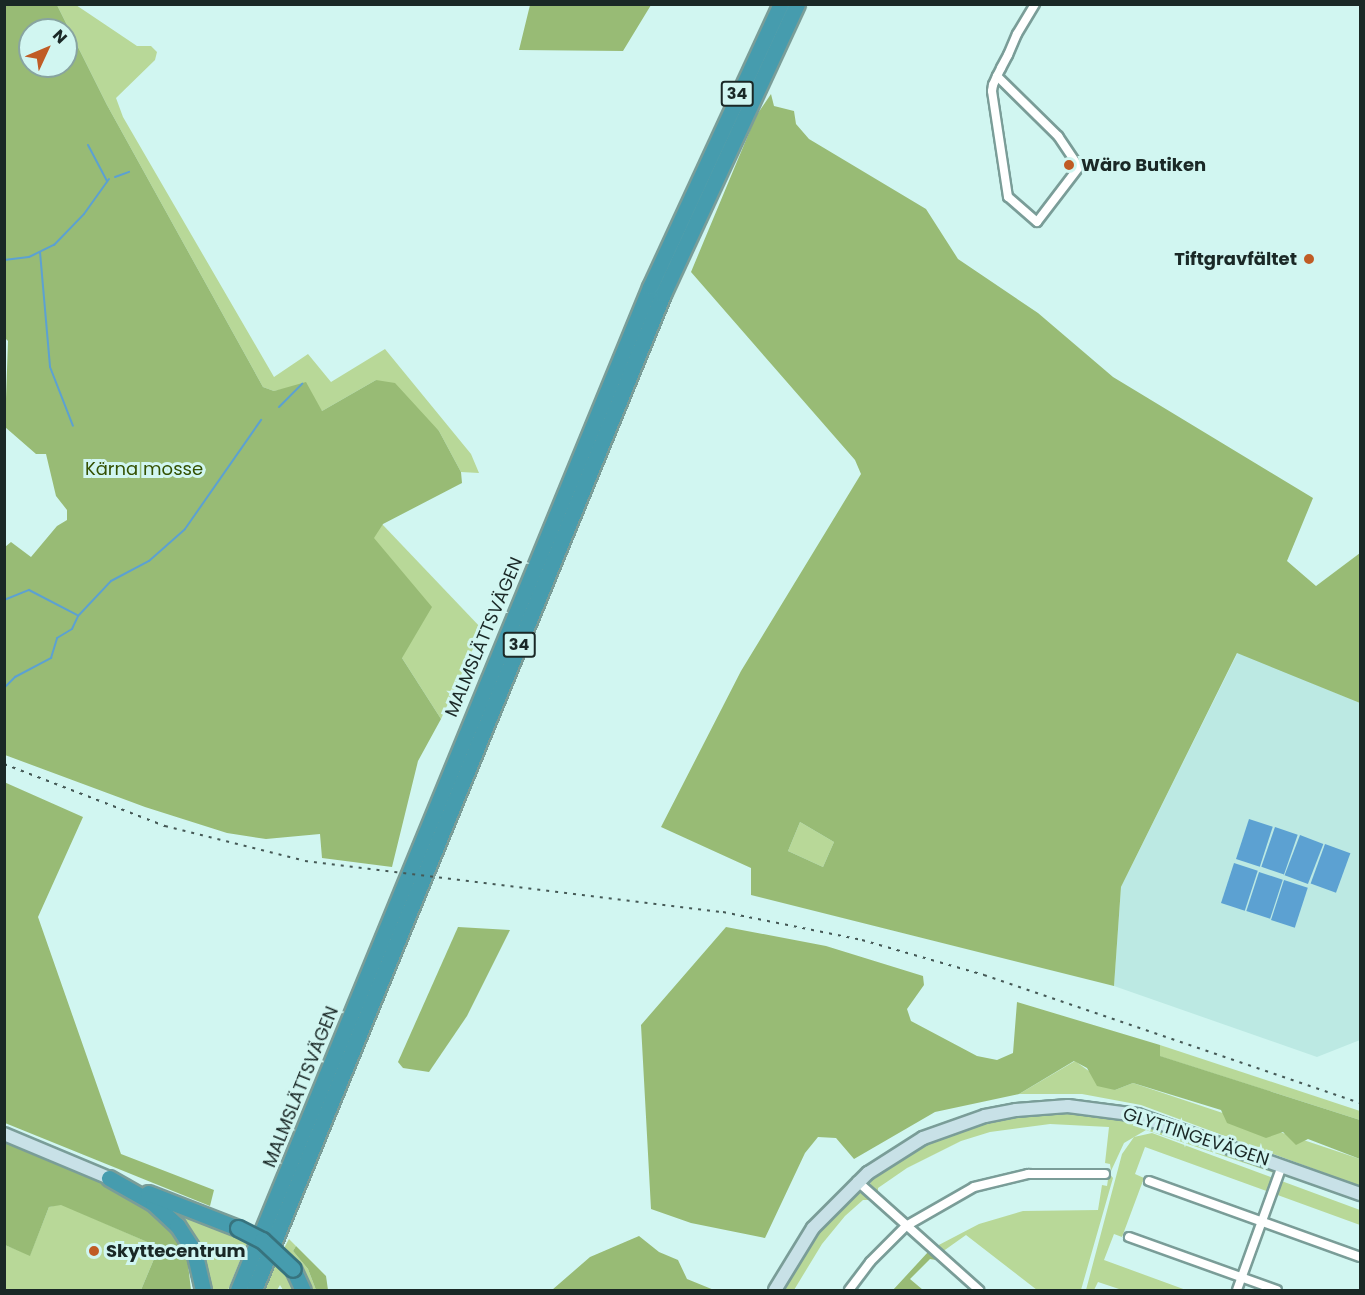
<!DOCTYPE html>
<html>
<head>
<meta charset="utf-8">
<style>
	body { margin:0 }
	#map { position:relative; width:1365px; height:1295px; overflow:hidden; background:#d1f6f1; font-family:Poppins,sans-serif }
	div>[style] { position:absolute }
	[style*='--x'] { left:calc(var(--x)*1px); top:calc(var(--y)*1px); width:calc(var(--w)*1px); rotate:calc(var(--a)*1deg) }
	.built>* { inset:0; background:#bce9e3 }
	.green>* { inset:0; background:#b8d898 }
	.forest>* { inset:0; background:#98bb75 }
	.water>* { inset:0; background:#5ca1d2; transform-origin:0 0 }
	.stream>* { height:2px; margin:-1px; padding:0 1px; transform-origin:1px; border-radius:1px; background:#5ca1d2 }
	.roads { filter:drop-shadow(2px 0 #7a9d98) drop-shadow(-2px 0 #7a9d98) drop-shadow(0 2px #7a9d98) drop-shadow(0 -2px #7a9d98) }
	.street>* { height:8px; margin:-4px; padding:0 4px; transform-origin:4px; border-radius:4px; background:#fff }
	.secondary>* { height:12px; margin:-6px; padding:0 6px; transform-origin:6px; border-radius:6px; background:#c8e1e7 }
	.highway>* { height:15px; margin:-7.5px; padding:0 7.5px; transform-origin:7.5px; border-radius:7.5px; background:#469cae }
	.rail>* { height:2px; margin-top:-1px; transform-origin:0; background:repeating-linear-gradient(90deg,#455956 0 3px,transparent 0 9px) }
	.bridges { filter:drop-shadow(2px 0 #37737e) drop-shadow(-2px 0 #37737e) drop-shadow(0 2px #37737e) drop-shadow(0 -2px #37737e) }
	.highway-bridge>* { height:15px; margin:-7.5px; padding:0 7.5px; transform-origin:7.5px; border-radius:7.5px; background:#469cae }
	.dots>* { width:16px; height:16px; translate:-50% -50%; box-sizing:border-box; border:3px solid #d1f6f1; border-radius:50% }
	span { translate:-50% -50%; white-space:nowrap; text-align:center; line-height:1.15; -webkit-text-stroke:6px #d1f6f1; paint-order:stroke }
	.shield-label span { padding:2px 4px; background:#d1f6f1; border:2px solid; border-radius:4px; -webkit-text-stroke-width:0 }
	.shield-label { font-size:16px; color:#1a2826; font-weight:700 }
	.poi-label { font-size:18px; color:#1a2826; font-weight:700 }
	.left { translate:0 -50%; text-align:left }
	.right { translate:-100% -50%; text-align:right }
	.park-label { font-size:18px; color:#345102 }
	.street-label { font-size:18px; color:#1a2826 }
	.frame { position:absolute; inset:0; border:6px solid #1a2826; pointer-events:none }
	.north { position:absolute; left:18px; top:18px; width:60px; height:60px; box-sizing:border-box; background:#d1f6f1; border:2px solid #88a4a0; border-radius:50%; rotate:46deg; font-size:16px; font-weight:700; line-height:24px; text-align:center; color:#1a2826 }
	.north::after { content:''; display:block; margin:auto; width:21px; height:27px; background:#c05c25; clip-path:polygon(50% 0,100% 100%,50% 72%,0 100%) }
</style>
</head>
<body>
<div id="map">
	<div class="built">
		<div style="clip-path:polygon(1238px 652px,1360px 703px,1360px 1040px,1317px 1057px,1114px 986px,1121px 887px)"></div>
	</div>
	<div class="green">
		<div style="clip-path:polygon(57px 5px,76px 5px,137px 46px,151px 46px,157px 52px,155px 60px,116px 98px,123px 117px,274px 377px,308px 354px,331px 382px,385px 349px,471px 454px,479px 473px,461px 472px,439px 431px,376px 380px,322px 411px,284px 389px,274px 391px,263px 387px,107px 105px)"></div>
		<div style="clip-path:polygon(382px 524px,482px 629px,441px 719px,402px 658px,373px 538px)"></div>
		<div style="clip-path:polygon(800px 822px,834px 842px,823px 867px,788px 851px)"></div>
		<div style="clip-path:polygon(1160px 1045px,1360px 1111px,1360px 1120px,1159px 1056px)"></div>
		<div style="clip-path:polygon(1075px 1061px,1115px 1090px,1133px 1083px,1360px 1159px,1360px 1186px,1141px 1105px,1082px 1094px,1019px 1094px)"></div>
		<div style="clip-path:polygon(1065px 1112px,1127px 1117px,1274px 1169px,1274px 1173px,1146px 1130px,1124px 1143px,1111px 1171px,1110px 1164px,1105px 1163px,1109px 1127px,1050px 1124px,990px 1132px,961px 1141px,907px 1168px,878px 1188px,878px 1193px,870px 1184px,874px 1176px,901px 1161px,913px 1149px,947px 1133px,1002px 1117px)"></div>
		<div style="clip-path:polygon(1152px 1133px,1360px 1210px,1360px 1225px,1145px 1147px,1135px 1174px,1144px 1178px,1122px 1237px,1114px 1234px,1104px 1260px,1186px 1290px,1122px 1290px,1098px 1282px,1094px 1290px,1086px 1290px,1122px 1154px,1134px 1137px)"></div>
		<div style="clip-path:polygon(1109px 1173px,1113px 1178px,1081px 1290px,1037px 1290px,966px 1235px,942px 1252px,933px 1248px,979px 1224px,1023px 1211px,1098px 1210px,1102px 1185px,1107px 1186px)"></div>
		<div style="clip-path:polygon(858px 1190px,870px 1200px,863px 1200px,845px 1216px,822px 1244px,794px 1290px,781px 1290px,814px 1236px)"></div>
		<div style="clip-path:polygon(164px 1203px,248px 1241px,228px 1290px,209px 1290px,206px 1263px,198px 1243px)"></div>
		<div style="clip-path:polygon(61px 1204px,159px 1247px,141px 1290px,5px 1290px,5px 1245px,30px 1255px,49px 1207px)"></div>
		<div style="clip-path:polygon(289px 1239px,296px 1246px,293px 1251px,308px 1269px,316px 1290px,309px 1290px,283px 1250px)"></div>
		<div style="clip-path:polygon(276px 1258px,287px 1269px,298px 1290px,283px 1290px,280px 1285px,277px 1290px,262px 1290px)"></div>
	</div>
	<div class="forest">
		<div style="clip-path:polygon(evenodd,5px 4px,57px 5px,107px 105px,263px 387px,274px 391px,306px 382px,322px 411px,376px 380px,395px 383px,439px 431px,461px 472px,462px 483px,383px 524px,374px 538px,432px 607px,402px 658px,441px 719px,418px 761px,392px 867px,322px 858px,320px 834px,266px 839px,227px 833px,145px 807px,5px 755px,5px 547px,11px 542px,31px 557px,57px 526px,67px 520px,67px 510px,56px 496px,46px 454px,36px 454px,5px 427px,8px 341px,4px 337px,5px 4px,30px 30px,66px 30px,66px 66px,30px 66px,30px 30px)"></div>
		<div style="clip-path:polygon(530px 5px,530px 4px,651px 5px,623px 51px,519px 50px)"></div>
		<div style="clip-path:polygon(evenodd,771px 94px,774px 106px,794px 111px,796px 124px,809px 139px,926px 209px,958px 259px,1038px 313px,1113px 377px,1313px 498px,1287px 561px,1316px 586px,1360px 553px,1360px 703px,1237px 653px,1121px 887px,1114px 986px,751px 895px,751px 868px,661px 827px,741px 671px,861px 474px,855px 460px,691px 272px,756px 116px,771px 94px,800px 822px,834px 842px,823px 867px,788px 851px,800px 822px)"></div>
		<div style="clip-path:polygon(4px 782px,83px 817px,38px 917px,121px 1154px,214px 1190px,210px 1206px,5px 1123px)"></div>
		<div style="clip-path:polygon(458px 927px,510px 930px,467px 1016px,429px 1072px,403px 1068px,398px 1062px)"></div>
		<div style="clip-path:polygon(726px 927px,826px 946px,923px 976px,924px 985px,907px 1009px,911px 1021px,977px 1056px,997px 1060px,1013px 1053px,1017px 1002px,1160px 1045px,1160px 1056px,1360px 1120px,1360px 1159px,1308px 1139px,1296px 1145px,1283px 1132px,1266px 1138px,1227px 1123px,1221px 1110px,1133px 1083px,1115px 1090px,1097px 1086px,1087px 1068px,1074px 1061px,1019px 1094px,935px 1112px,854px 1159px,836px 1138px,818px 1137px,805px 1153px,765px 1238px,691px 1223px,651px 1209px,641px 1025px)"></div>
		<div style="clip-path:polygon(4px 1141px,124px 1192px,165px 1223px,186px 1247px,191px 1290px,141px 1290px,159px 1247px,61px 1205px,49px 1207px,30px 1256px,5px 1245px)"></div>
		<div style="clip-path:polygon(639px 1236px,659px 1252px,678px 1260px,687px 1279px,714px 1290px,552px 1290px,590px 1257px)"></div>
		<div style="clip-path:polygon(296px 1246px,326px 1276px,328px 1290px,316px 1290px,308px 1269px,293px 1251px)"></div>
		<div style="clip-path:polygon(928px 1252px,936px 1260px,930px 1259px,910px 1279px,923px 1290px,893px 1290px)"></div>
	</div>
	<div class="water">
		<div style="left:1249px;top:819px;width:25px;height:42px;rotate:18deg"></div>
		<div style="left:1275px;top:827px;width:24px;height:42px;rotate:19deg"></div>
		<div style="left:1300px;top:835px;width:25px;height:43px;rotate:21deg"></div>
		<div style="left:1325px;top:844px;width:27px;height:42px;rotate:20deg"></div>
		<div style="left:1234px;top:863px;width:25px;height:42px;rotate:18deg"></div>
		<div style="left:1259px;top:872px;width:25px;height:41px;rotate:18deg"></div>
		<div style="left:1284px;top:880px;width:25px;height:42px;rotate:18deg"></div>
	</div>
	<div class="stream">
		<div style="--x:88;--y:145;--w:41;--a:62.2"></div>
		<div style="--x:115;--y:177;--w:15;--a:-20"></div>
		<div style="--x:40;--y:252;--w:115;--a:85"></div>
		<div style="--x:50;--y:367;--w:63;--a:68.7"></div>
		<div style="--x:4;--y:260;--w:25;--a:-7"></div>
		<div style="--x:29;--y:257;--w:28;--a:-26"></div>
		<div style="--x:54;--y:245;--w:43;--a:-45.9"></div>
		<div style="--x:84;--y:214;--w:43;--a:-54.5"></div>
		<div style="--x:279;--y:407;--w:33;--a:-45"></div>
		<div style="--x:4;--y:600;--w:27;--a:-22"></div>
		<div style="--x:29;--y:590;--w:54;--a:27.5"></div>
		<div style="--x:4;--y:688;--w:16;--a:-45"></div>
		<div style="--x:15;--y:677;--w:41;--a:-27.8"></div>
		<div style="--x:51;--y:658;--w:21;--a:-73"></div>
		<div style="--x:57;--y:638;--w:17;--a:-31"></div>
		<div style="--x:72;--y:629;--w:14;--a:-65"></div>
		<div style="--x:78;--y:616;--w:48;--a:-46.7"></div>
		<div style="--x:111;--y:581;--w:43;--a:-27.8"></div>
		<div style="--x:149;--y:561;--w:48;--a:-41.6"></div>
		<div style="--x:185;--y:529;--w:133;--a:-55.1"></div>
	</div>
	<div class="roads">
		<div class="street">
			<div style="--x:997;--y:76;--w:86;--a:44.5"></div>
			<div style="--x:1058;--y:136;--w:37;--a:56"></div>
			<div style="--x:1079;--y:167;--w:69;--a:127.4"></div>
			<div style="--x:1037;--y:222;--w:38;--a:-139"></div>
			<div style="--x:1008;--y:197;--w:107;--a:-98.6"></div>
			<div style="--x:992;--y:91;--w:6;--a:-81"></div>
			<div style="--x:993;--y:85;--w:10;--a:-66"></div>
			<div style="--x:997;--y:76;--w:9;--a:-63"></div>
			<div style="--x:1001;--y:68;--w:15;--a:-62"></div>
			<div style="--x:1008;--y:55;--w:23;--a:-67"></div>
			<div style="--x:1017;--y:34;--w:35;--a:-59"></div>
			<div style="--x:857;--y:1181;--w:164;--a:41.8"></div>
			<div style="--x:1149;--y:1181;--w:224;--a:19.8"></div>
			<div style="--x:1129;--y:1237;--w:157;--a:19.7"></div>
			<div style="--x:849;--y:1290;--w:35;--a:-53"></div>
			<div style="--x:870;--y:1262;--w:51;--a:-45"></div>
			<div style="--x:906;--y:1226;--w:78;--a:-29.8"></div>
			<div style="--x:974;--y:1187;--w:56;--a:-13.5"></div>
			<div style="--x:1028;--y:1174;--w:77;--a:0"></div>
			<div style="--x:1237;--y:1290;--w:132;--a:-70.1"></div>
		</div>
		<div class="secondary">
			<div style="--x:4;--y:1134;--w:114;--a:22.7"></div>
			<div style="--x:775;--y:1290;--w:73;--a:-58.5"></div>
			<div style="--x:813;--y:1228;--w:78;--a:-45"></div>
			<div style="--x:868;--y:1173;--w:65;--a:-32.5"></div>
			<div style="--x:923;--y:1138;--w:66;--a:-19.5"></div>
			<div style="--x:985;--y:1116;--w:32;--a:-11"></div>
			<div style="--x:1016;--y:1110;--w:52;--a:-4.4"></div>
			<div style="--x:1068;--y:1106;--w:70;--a:7.4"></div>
			<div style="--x:1137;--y:1115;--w:237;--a:19.5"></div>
		</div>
		<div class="highway">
			<div style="--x:109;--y:1178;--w:51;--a:29.6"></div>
			<div style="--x:153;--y:1203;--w:33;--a:43"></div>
			<div style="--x:177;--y:1225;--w:31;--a:57"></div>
			<div style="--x:194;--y:1251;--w:40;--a:77"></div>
			<div style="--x:148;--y:1193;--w:97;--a:21.3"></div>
			<div style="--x:293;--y:1269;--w:23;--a:65"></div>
			<div style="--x:238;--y:1290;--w:1084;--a:-67.67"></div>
			<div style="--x:650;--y:287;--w:312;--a:-65.2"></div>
			<div style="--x:254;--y:1290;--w:1077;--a:-67.67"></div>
			<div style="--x:663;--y:294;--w:319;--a:-65.2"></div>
		</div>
	</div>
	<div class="rail">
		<div style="--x:4;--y:764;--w:173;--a:21.1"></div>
		<div style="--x:165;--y:826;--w:144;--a:14"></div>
		<div style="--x:305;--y:861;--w:421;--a:7"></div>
		<div style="--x:723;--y:912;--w:142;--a:11.4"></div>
		<div style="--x:862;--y:940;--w:127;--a:16"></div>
		<div style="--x:984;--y:975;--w:397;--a:18.8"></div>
	</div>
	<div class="bridges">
		<div class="highway-bridge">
			<div style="--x:238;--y:1228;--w:27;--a:27"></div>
			<div style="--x:262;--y:1240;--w:42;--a:43.1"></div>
		</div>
	</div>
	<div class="dots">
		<div style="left:1069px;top:165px;background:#c05c25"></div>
		<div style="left:1309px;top:259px;background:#c05c25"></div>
		<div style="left:94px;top:1251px;background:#c05c25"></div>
	</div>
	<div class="shield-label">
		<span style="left:737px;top:94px">34</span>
		<span style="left:519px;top:645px">34</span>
	</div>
	<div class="poi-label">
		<span class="left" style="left:1081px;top:165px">Wäro Butiken</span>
		<span class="right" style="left:1297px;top:259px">Tiftgravfältet</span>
		<span class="left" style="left:106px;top:1251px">Skyttecentrum</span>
	</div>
	<div class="park-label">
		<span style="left:144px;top:469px">Kärna mosse</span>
	</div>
	<div class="street-label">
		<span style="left:484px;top:637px;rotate:-67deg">MALMSLÄTTSVÄGEN</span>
		<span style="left:301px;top:1087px;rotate:-68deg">MALMSLÄTTSVÄGEN</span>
		<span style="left:1196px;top:1137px;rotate:18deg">GLYTTINGEVÄGEN</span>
	</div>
	<div class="frame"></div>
	<div class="north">N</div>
</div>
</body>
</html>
